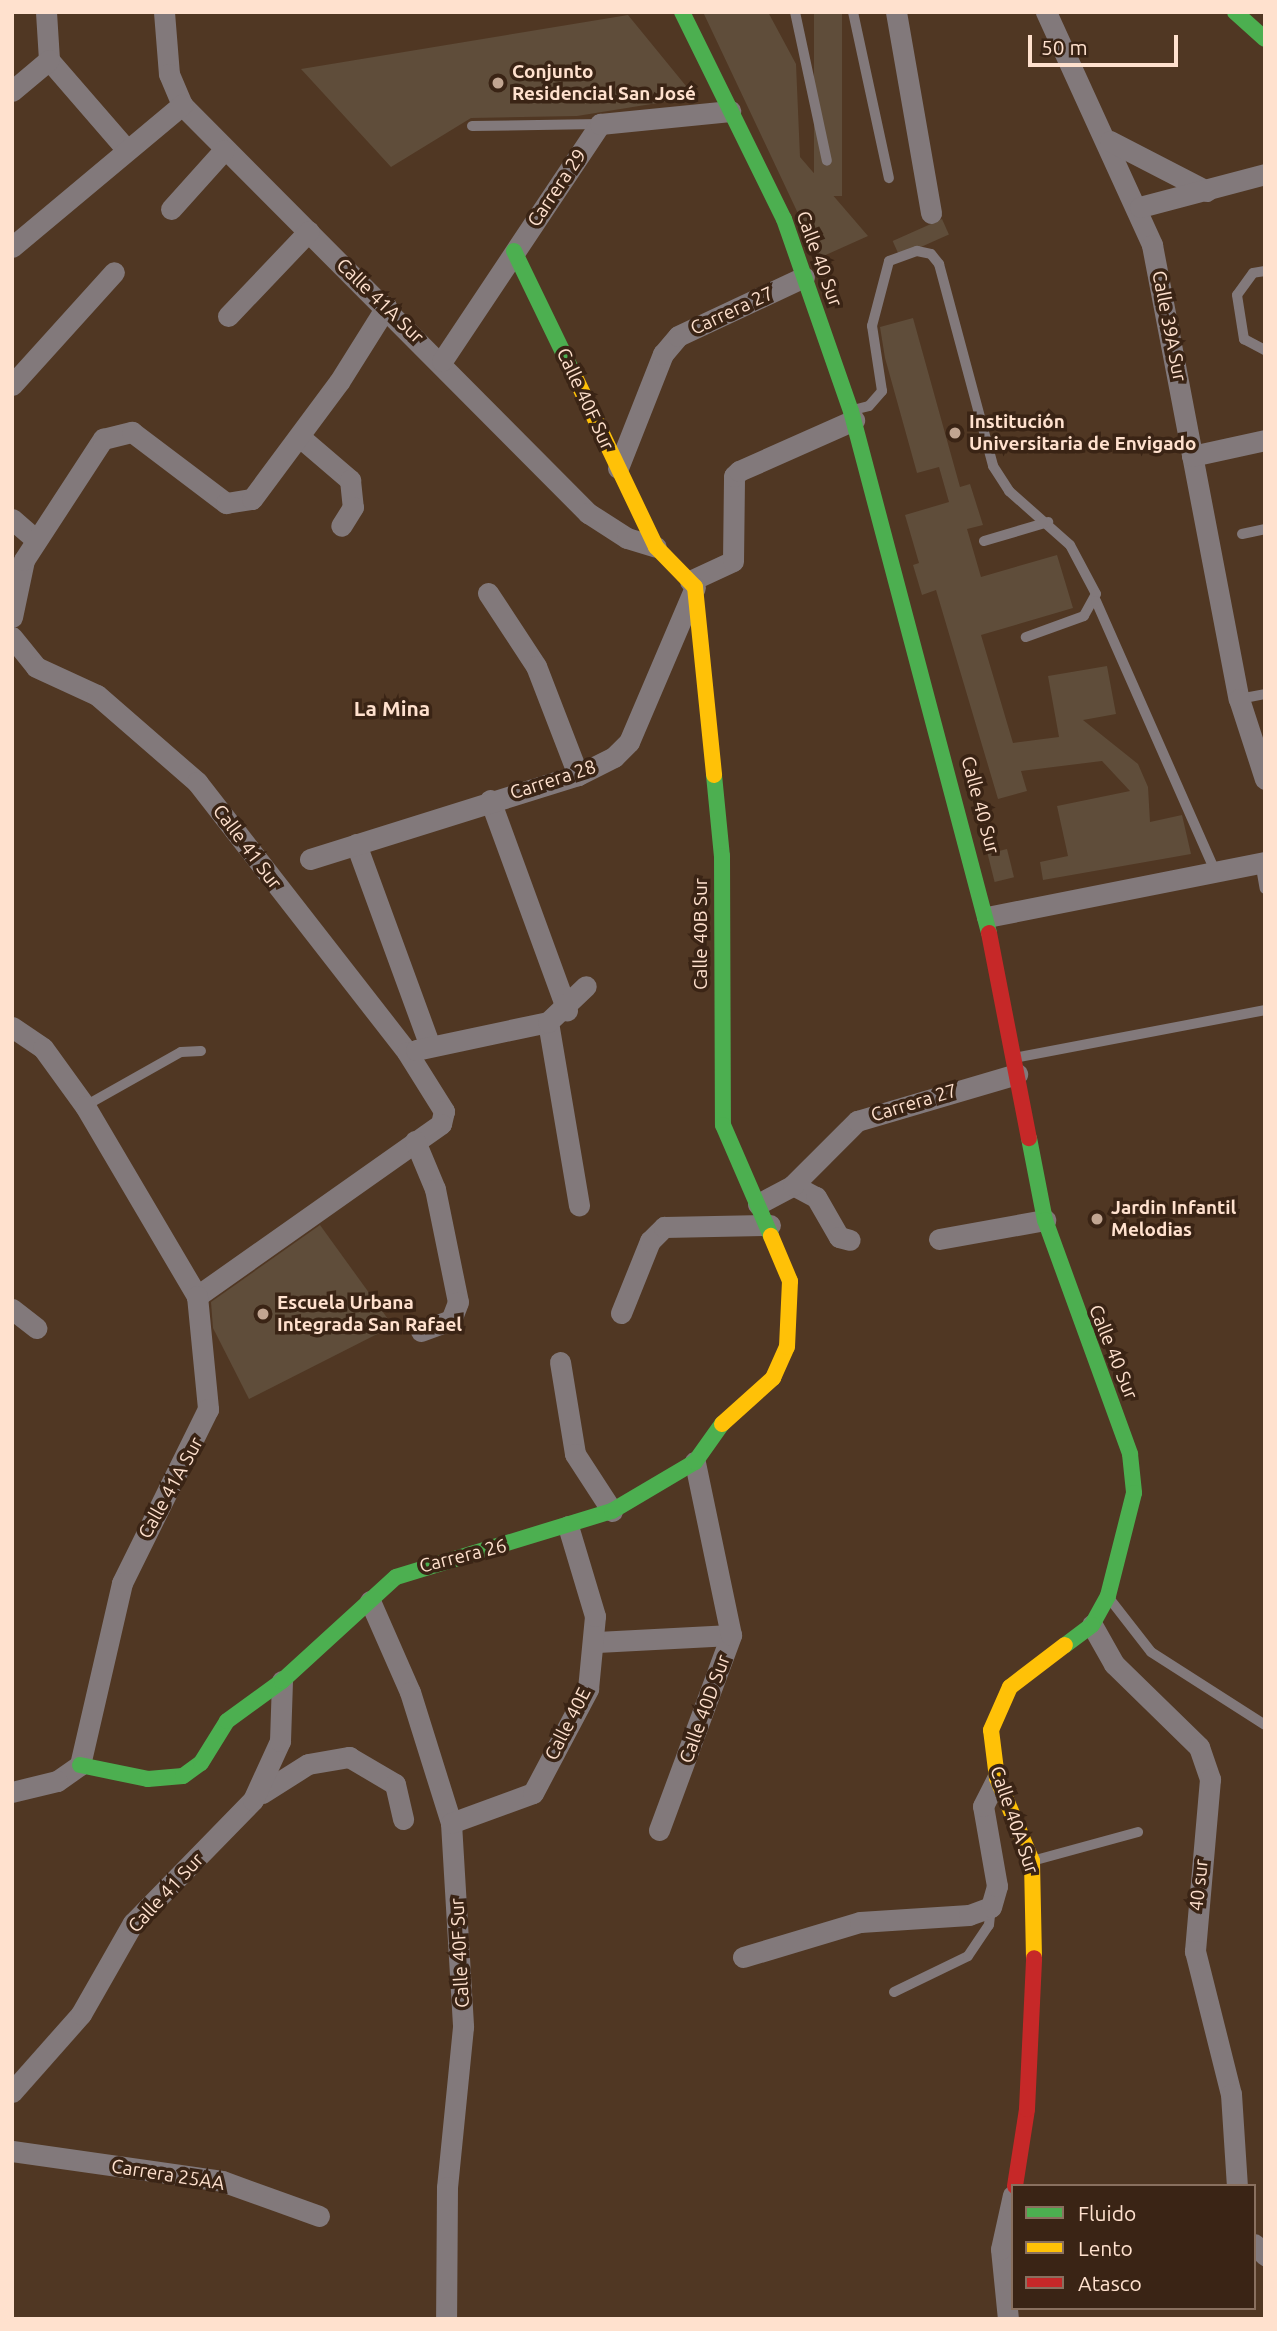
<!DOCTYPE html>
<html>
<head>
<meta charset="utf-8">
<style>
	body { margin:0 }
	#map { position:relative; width:1277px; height:2331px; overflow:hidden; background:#503723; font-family:Ubuntu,sans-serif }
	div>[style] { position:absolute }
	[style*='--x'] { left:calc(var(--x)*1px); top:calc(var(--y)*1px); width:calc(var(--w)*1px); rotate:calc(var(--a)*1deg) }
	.building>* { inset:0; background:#5f4d3a; transform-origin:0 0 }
	.lane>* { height:10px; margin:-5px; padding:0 5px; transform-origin:5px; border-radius:5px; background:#82797b }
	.street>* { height:21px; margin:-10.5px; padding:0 10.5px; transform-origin:10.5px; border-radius:10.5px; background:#82797b }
	.fast>* { height:16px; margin:-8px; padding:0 8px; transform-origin:8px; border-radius:8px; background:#4caf50 }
	.slow>* { height:16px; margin:-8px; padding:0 8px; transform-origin:8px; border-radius:8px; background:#ffc107 }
	.jam>* { height:16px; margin:-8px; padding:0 8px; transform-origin:8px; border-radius:8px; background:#c62828 }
	.dots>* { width:19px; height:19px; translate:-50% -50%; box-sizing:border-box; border:4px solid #3a2415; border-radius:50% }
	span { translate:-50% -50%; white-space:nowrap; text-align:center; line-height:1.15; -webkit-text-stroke:7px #3a2415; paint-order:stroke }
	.poi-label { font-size:19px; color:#ffe1ce; font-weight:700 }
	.left { translate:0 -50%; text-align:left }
	.street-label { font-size:19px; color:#ffe1ce }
	.neighbourhood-label { font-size:21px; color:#ffe1ce; font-weight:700 }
	.frame { position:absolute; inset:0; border:14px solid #ffe1ce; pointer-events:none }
	.legend { position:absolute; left:1011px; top:2184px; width:245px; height:126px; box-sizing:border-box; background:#3a2415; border:2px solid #89705f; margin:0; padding:9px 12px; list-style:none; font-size:21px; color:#ffe1ce }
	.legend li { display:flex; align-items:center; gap:14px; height:35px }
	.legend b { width:35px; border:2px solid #89705f }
	.scale { position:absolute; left:1028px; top:35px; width:150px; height:32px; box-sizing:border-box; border:4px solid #ffe1ce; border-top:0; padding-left:9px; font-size:21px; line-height:24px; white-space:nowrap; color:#ffe1ce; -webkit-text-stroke:5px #3a2415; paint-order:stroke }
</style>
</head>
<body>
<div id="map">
	<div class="building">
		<div style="clip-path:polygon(703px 12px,768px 12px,796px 64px,800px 157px,868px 236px,819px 258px)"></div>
		<div style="left:814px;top:12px;width:28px;height:184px"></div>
		<div style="clip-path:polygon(628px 15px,695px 97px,577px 116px,471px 118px,391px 167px,301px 69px)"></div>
		<div style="left:942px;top:219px;width:17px;height:54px;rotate:66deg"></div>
		<div style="clip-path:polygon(913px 318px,960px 487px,970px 484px,983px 525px,967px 529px,981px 577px,1057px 555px,1073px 608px,981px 635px,1013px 743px,1059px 737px,1048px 676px,1107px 666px,1116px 714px,1083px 720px,1138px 764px,1148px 787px,1150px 822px,1182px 815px,1191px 854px,1043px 880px,1040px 862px,1068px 856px,1057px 806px,1130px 791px,1102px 761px,1021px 771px,1027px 791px,998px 799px,936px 590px,922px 595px,913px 565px,919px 563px,905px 515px,949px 502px,939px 467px,917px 473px,885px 358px,880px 327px)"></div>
		<div style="left:1007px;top:849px;width:29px;height:20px;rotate:76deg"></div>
		<div style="clip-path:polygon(320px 1225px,393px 1326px,249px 1399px,213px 1328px,211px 1302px)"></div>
	</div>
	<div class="lane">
		<div style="--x:795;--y:12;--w:152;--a:77.9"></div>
		<div style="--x:853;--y:12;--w:170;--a:77.8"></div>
		<div style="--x:472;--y:126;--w:127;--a:-0.9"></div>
		<div style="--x:1265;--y:271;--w:12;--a:171"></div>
		<div style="--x:1253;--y:273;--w:27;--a:126"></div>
		<div style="--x:1237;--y:295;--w:45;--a:81"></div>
		<div style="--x:1244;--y:339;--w:24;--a:28"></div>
		<div style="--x:853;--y:410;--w:16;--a:-14"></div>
		<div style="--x:869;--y:406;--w:20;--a:-49"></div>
		<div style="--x:882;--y:391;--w:66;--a:-98.7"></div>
		<div style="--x:872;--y:326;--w:67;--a:-75.3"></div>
		<div style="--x:889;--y:261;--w:30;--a:-20"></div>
		<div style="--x:917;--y:251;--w:14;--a:12"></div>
		<div style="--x:931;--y:254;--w:13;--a:51"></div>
		<div style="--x:939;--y:264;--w:209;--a:75"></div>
		<div style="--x:993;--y:466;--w:30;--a:57"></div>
		<div style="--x:1009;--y:491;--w:81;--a:41.5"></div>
		<div style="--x:1070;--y:545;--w:55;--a:62"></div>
		<div style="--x:1096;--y:594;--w:25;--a:119"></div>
		<div style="--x:1084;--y:616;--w:62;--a:160.1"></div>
		<div style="--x:1242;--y:534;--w:24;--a:-12"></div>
		<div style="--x:984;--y:541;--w:67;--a:-16.5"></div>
		<div style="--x:1096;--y:601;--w:295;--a:66.2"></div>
		<div style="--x:1239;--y:699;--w:26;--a:-11"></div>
		<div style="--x:1260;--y:862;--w:27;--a:80"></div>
		<div style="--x:1014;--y:1058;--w:256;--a:-10.8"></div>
		<div style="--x:85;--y:1106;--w:110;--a:-29.4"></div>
		<div style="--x:181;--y:1052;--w:20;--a:-3"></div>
		<div style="--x:1109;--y:1598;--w:68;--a:52.1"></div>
		<div style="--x:1151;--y:1652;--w:135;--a:32.6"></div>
		<div style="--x:1032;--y:1861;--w:110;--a:-15.3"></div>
		<div style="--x:894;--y:1992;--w:82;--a:-25.9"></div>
		<div style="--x:968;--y:1956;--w:37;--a:-56"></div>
		<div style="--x:989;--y:1925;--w:18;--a:-84"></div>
	</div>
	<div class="street">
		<div style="--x:46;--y:12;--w:48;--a:86.4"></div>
		<div style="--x:49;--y:60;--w:119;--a:49.1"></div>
		<div style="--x:164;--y:12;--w:62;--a:85.4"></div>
		<div style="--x:169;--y:74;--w:34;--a:67"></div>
		<div style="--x:182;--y:105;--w:576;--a:45.14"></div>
		<div style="--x:588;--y:513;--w:46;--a:32.7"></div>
		<div style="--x:627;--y:538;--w:30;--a:17"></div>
		<div style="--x:896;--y:12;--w:204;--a:80.1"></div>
		<div style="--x:1046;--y:12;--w:256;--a:65.5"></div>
		<div style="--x:1152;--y:245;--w:462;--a:79.2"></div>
		<div style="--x:1239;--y:699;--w:84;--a:72"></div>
		<div style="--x:12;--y:91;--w:48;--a:-40"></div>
		<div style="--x:1110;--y:141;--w:109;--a:27.3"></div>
		<div style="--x:1140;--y:207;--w:129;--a:-14.8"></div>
		<div style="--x:171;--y:209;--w:79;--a:-48.1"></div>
		<div style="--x:12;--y:247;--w:222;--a:-39.9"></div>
		<div style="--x:228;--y:316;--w:117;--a:-46.4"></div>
		<div style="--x:442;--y:361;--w:285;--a:-56.3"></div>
		<div style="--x:600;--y:124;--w:131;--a:-5.7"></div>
		<div style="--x:12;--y:385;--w:152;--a:-47.9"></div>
		<div style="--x:301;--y:438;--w:65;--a:40.6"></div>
		<div style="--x:350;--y:480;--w:27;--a:84"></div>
		<div style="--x:353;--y:507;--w:22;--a:122"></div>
		<div style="--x:1192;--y:456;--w:75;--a:-12.4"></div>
		<div style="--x:618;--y:468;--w:123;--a:-68.5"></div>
		<div style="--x:663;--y:354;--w:23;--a:-50"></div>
		<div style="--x:678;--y:336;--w:139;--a:-25.1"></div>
		<div style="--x:12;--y:519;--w:30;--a:41"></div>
		<div style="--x:690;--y:581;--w:47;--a:-24.9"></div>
		<div style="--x:733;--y:561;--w:85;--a:-89.3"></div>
		<div style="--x:734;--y:476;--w:7;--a:-45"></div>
		<div style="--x:739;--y:471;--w:126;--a:-23.9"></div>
		<div style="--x:488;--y:593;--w:87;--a:56.7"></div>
		<div style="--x:536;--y:666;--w:117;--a:68.9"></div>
		<div style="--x:12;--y:617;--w:58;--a:-78.1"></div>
		<div style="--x:24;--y:560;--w:145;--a:-56.9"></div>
		<div style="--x:103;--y:439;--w:30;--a:-14"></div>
		<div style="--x:132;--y:432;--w:118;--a:37.1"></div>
		<div style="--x:226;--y:503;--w:26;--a:-9"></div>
		<div style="--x:252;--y:499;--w:146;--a:-53.4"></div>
		<div style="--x:339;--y:382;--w:89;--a:-57.9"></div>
		<div style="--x:12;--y:637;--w:38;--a:51"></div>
		<div style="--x:36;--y:667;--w:67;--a:24.7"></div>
		<div style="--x:97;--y:695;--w:133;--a:41"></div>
		<div style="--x:197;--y:782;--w:342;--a:52.1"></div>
		<div style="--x:407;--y:1052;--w:70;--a:57.9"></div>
		<div style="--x:444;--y:1111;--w:13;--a:103"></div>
		<div style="--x:441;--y:1124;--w:299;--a:144.8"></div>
		<div style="--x:490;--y:800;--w:224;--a:69.9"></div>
		<div style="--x:356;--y:844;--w:215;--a:69.9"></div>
		<div style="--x:310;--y:859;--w:281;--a:-17.4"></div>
		<div style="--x:578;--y:775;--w:40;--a:-26.6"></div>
		<div style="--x:614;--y:757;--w:21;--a:-45"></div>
		<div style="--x:629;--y:742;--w:168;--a:-66.9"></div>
		<div style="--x:987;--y:917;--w:283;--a:-11.2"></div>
		<div style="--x:548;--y:1022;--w:186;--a:80.4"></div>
		<div style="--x:12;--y:1027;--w:37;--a:34"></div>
		<div style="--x:43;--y:1048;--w:72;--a:54.1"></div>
		<div style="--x:85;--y:1106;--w:221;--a:59.5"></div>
		<div style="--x:197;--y:1296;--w:114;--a:84.4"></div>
		<div style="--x:208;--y:1409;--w:194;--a:116.3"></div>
		<div style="--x:122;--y:1583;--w:187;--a:103"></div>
		<div style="--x:80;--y:1765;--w:28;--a:145"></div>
		<div style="--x:57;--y:1781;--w:46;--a:166.3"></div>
		<div style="--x:416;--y:1050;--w:135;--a:-12"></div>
		<div style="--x:548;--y:1022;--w:52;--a:-43.5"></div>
		<div style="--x:415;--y:1141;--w:52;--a:67.4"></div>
		<div style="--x:435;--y:1189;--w:115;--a:78.5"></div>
		<div style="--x:458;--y:1302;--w:19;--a:111"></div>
		<div style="--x:451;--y:1320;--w:32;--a:160"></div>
		<div style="--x:793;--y:1185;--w:26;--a:28"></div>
		<div style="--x:816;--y:1197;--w:46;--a:60.1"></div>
		<div style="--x:839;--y:1237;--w:11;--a:15"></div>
		<div style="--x:758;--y:1204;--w:40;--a:-28"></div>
		<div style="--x:793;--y:1185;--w:91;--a:-45"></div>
		<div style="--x:857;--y:1121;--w:167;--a:-16.4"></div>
		<div style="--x:939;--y:1239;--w:108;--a:-10.2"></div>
		<div style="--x:12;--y:1309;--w:31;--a:38"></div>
		<div style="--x:621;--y:1313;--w:78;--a:-68.1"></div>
		<div style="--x:650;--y:1241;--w:20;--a:-45"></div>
		<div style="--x:664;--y:1227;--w:106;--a:-1.1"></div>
		<div style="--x:560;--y:1362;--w:93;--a:80.7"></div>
		<div style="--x:575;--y:1454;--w:68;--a:57"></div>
		<div style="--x:370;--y:1601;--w:99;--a:66.3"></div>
		<div style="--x:410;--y:1692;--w:137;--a:72.6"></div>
		<div style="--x:451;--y:1823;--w:204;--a:86.6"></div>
		<div style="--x:463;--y:2027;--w:161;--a:95.7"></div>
		<div style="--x:447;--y:2187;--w:132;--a:90.4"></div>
		<div style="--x:1092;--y:1625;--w:45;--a:60.6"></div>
		<div style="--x:1114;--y:1664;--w:119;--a:44.3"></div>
		<div style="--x:1199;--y:1747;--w:34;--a:71"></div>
		<div style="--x:1210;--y:1779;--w:173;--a:95"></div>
		<div style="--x:1195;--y:1951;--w:147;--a:75.9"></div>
		<div style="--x:1231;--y:2094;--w:92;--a:86.3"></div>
		<div style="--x:597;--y:1642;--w:134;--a:-3"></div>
		<div style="--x:262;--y:1793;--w:54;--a:-32.2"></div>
		<div style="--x:308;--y:1764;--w:42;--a:-9.7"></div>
		<div style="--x:349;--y:1757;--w:53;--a:30.4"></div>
		<div style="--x:395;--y:1784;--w:36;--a:77"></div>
		<div style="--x:451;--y:1823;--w:87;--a:-20.1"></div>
		<div style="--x:533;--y:1793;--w:118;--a:-62.1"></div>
		<div style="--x:588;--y:1689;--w:73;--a:-84.5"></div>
		<div style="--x:595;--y:1616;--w:94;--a:-106.7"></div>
		<div style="--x:659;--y:1830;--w:208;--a:-69.7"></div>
		<div style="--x:731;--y:1635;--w:177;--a:-101.8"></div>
		<div style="--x:743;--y:1957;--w:122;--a:-16.7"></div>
		<div style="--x:860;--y:1922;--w:109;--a:-3.7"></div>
		<div style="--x:969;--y:1915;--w:23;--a:-20"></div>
		<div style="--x:991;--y:1907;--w:22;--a:-74"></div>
		<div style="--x:997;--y:1886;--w:81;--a:-99.9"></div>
		<div style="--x:983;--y:1806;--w:31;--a:-63"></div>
		<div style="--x:12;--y:2092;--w:104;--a:-48.5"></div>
		<div style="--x:81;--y:2014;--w:105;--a:-60.3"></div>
		<div style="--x:133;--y:1923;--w:172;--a:-45.7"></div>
		<div style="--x:253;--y:1800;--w:65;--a:-65.4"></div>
		<div style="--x:280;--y:1741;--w:60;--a:-88.1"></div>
		<div style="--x:12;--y:2151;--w:212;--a:8.1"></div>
		<div style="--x:222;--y:2181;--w:103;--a:19.8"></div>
		<div style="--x:1254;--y:2244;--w:16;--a:45"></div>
		<div style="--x:1008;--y:2319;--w:70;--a:-95.7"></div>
		<div style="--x:1001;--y:2249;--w:55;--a:-77.5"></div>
	</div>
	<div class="fast">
		<div style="--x:682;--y:12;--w:231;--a:63.8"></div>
		<div style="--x:784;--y:219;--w:203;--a:70.8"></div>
		<div style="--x:851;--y:411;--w:540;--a:75.19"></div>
		<div style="--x:1235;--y:12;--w:40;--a:42"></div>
		<div style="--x:514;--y:251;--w:140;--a:64.2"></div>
		<div style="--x:714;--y:775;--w:81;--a:84.4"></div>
		<div style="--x:722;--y:856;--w:269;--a:89.8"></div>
		<div style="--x:723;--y:1125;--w:121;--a:66.6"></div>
		<div style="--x:1029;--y:1138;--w:84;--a:79"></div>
		<div style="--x:1045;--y:1220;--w:249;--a:70"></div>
		<div style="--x:1130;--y:1454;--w:39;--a:84"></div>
		<div style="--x:1134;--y:1493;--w:106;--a:104.2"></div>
		<div style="--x:1108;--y:1596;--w:33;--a:119"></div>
		<div style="--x:1092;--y:1625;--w:34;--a:143"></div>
		<div style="--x:80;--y:1765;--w:69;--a:11.6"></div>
		<div style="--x:148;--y:1779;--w:35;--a:-5"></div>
		<div style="--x:183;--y:1776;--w:22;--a:-36"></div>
		<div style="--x:201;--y:1763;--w:49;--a:-58.2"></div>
		<div style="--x:227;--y:1721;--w:68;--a:-36"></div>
		<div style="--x:282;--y:1681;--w:154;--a:-42.4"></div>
		<div style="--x:396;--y:1577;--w:226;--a:-17"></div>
		<div style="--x:612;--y:1511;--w:96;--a:-30.6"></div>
		<div style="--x:695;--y:1462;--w:47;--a:-54.6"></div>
	</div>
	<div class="slow">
		<div style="--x:575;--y:377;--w:188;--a:64.5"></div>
		<div style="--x:656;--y:547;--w:56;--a:45.7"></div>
		<div style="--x:695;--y:587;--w:189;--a:84.2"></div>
		<div style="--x:722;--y:1424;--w:69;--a:-42"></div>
		<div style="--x:773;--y:1378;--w:34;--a:-66"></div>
		<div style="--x:787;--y:1347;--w:66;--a:-87.4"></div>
		<div style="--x:790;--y:1281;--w:49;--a:-112.9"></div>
		<div style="--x:1034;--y:1958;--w:97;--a:-91.2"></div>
		<div style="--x:1032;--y:1861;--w:90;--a:-112.9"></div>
		<div style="--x:997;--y:1778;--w:48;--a:-97.1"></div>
		<div style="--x:991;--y:1730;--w:47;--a:-66.2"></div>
		<div style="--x:1010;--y:1687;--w:69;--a:-37.4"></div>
	</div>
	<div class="jam">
		<div style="--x:989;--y:933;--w:209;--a:79"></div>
		<div style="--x:1015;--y:2186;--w:78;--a:-81.1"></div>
		<div style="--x:1027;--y:2109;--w:151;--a:-87.3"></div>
	</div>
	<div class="dots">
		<div style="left:498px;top:83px;background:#c2a692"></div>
		<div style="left:955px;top:433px;background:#c2a692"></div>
		<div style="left:1097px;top:1219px;background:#c2a692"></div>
		<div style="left:263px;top:1314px;background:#c2a692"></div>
	</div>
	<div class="poi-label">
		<span class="left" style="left:512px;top:83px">Conjunto<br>Residencial San José</span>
		<span class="left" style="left:969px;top:433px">Institución<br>Universitaria de Envigado</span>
		<span class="left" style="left:1111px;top:1219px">Jardin Infantil<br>Melodias</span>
		<span class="left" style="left:277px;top:1314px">Escuela Urbana<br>Integrada San Rafael</span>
	</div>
	<div class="street-label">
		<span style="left:557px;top:188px;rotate:-56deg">Carrera 29</span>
		<span style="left:819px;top:259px;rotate:70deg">Calle 40 Sur</span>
		<span style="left:380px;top:301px;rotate:44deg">Calle 41A Sur</span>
		<span style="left:732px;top:311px;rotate:-25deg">Carrera 27</span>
		<span style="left:1169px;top:326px;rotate:79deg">Calle 39A Sur</span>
		<span style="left:585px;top:399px;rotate:65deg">Calle 40F Sur</span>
		<span style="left:553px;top:780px;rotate:-18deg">Carrera 28</span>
		<span style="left:980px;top:805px;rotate:75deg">Calle 40 Sur</span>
		<span style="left:247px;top:847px;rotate:53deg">Calle 41 Sur</span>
		<span style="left:701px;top:934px;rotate:-90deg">Calle 40B Sur</span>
		<span style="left:914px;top:1103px;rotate:-17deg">Carrera 27</span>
		<span style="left:1113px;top:1352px;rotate:68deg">Calle 40 Sur</span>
		<span style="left:171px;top:1488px;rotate:-61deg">Calle 41A Sur</span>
		<span style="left:463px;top:1556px;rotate:-14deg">Carrera 26</span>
		<span style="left:705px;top:1709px;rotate:-70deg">Calle 40D Sur</span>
		<span style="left:568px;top:1724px;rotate:-63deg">Calle 40E</span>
		<span style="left:1014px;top:1820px;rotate:71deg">Calle 40A Sur</span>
		<span style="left:1199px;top:1885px;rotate:-84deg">40 sur</span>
		<span style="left:166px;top:1893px;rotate:-47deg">Calle 41 Sur</span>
		<span style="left:460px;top:1953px;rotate:-93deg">Calle 40F Sur</span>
		<span style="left:168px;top:2175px;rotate:9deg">Carrera 25AA</span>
	</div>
	<div class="neighbourhood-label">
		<span style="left:392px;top:708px">La Mina</span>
	</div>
	<div class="frame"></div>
	<ul class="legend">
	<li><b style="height:9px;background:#4caf50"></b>Fluido</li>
	<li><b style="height:9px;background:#ffc107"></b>Lento</li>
	<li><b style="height:9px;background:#c62828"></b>Atasco</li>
	</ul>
	<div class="scale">50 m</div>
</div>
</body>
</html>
